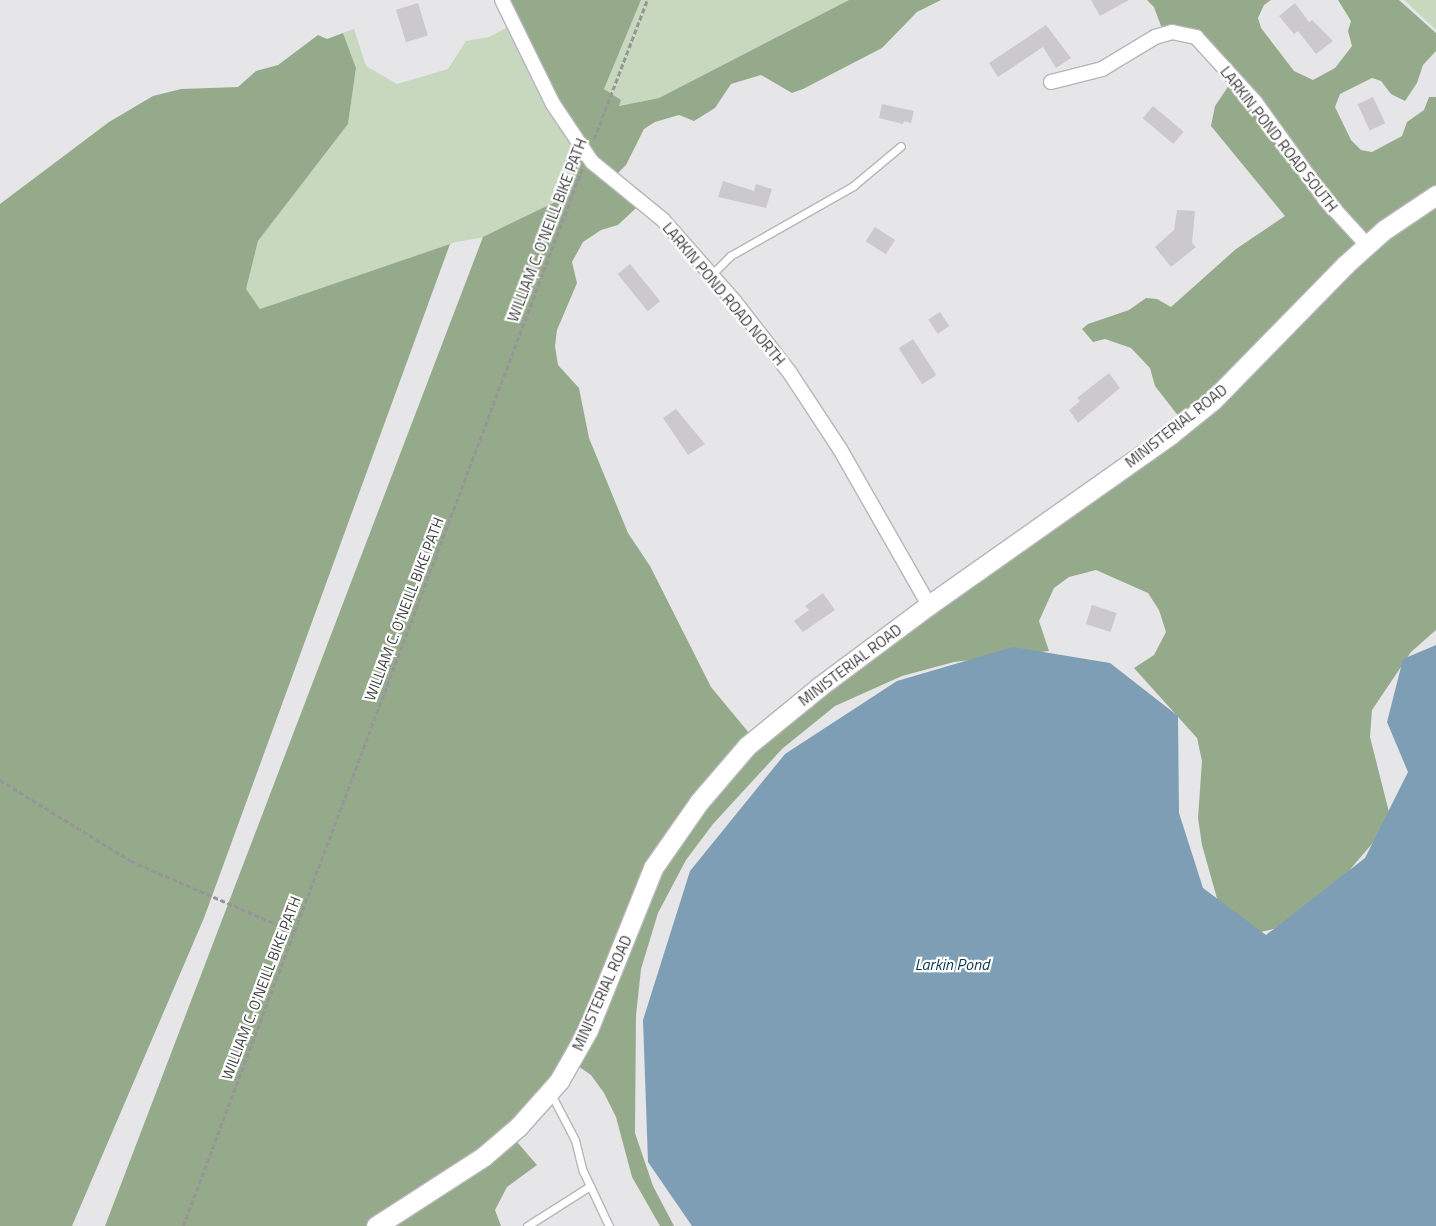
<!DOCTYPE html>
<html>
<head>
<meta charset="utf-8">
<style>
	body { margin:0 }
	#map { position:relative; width:1436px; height:1226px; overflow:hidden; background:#e6e6e9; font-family:"Titillium Web",sans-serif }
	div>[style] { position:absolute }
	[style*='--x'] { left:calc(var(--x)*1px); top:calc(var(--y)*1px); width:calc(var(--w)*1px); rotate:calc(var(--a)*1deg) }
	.green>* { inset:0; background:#c7d8bf }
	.forest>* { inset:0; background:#95aa8b }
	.water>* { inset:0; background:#7d9eb4 }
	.building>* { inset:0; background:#cbc9cb; transform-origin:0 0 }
	.path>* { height:2.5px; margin-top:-1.25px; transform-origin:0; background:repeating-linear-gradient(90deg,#969698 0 5px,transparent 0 7.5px) }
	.roads { filter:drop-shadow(1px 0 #b6b6b8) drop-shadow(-1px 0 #b6b6b8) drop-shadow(0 1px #b6b6b8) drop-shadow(0 -1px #b6b6b8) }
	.lane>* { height:7px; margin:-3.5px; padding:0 3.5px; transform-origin:3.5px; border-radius:3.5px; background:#fff }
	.street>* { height:14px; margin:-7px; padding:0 7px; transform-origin:7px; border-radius:7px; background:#fff }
	.secondary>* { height:19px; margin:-9.5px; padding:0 9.5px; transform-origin:9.5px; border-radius:9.5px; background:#fff }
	span { translate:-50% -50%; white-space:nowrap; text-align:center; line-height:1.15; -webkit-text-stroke:4.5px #fff; paint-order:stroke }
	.street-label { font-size:15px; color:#3d3d3e }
	.water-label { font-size:16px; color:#0a364e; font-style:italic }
</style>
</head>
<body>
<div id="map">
	<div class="green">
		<div style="clip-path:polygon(641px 0,849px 0,659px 98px,618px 106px,604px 89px)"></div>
		<div style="clip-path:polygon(1404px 0,1436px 0,1436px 30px)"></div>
		<div style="clip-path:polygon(513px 24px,586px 150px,557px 200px,491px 236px,456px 242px,260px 309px,245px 289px,258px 241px,348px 124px,356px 68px,343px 33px,354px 29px,366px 66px,397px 84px,448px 69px,466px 41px,489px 37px)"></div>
	</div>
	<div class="forest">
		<div style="clip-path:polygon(502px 0,641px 0,604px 89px,621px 100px,619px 106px,659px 98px,849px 0,941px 0,917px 12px,882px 48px,803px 89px,792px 93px,761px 75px,731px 84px,715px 108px,694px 121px,679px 115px,655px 122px,644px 129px,626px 165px,613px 178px,639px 201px,636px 208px,618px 225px,601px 230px,583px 242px,572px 262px,577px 283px,557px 330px,555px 346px,558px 365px,579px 388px,589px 438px,628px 533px,650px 566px,711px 687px,749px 733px,1183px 422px,1155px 386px,1150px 368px,1131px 348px,1105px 339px,1093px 342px,1082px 329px,1088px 324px,1129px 310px,1146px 298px,1157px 299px,1171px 307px,1236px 249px,1285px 216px,1211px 126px,1215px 106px,1238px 72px,1201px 42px,1165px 37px,1154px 7px,1147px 0,1271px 0,1264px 5px,1258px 18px,1261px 28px,1294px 71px,1313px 80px,1335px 68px,1352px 46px,1348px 31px,1351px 21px,1338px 0,1399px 0,1436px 33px,1436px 51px,1423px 65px,1417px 83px,1405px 101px,1391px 94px,1381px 81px,1372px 78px,1340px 94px,1335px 107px,1351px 140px,1361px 150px,1372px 152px,1402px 136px,1407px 122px,1424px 110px,1429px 97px,1436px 97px,1436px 630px,1411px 652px,1372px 710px,1370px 737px,1390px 816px,1383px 831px,1305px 922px,1256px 933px,1218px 902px,1202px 845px,1198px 818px,1202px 761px,1197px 738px,1134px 668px,1154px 655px,1166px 632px,1159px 610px,1148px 593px,1096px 570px,1069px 577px,1054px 588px,1039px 621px,1049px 651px,954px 662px,902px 676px,835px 706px,782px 749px,713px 824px,686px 860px,658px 913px,641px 969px,636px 1015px,635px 1133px,653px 1186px,674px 1226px,660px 1226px,632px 1177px,616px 1117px,604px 1093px,591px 1075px,575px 1064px,511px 1135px,537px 1165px,507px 1187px,495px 1210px,501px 1226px,105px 1226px,483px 237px,557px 201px,586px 150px)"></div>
		<div style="clip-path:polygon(343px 33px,356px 68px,348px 124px,258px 241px,246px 289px,260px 309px,450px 244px,204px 918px,72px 1226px,0 1226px,0 204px,109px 122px,153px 96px,181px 89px,238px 87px,256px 71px,278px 65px,318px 35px,327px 39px)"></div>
	</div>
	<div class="water">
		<div style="clip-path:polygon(1436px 645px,1436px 1226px,692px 1226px,648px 1162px,643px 1020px,690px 871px,785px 754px,897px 681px,1013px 647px,1110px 663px,1178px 716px,1179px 813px,1203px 888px,1266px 935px,1365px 858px,1408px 772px,1387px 722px,1403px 659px)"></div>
	</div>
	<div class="building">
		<div style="clip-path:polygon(1091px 0,1129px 0,1100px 16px)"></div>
		<div style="left:418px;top:3px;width:34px;height:23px;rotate:73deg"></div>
		<div style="clip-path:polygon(1295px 3px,1309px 22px,1312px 20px,1333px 41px,1316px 54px,1298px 31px,1294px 34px,1279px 16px)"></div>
		<div style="clip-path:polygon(1046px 25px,1071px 58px,1056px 68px,1043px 47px,998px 77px,989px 63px)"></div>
		<div style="left:1373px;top:97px;width:29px;height:17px;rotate:65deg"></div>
		<div style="clip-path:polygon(882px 104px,914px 111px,911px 123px,904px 121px,903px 124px,879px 118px)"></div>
		<div style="left:1153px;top:106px;width:40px;height:16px;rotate:40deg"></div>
		<div style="clip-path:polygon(723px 181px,754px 191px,756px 184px,772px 189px,766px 208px,718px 197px)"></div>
		<div style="clip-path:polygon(1177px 210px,1195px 211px,1192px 243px,1196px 247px,1171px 267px,1155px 247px,1174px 230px)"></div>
		<div style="left:875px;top:227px;width:24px;height:17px;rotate:33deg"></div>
		<div style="left:630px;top:264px;width:48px;height:16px;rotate:51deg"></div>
		<div style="left:940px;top:312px;width:17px;height:14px;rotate:57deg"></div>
		<div style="left:913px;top:339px;width:43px;height:17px;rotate:57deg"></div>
		<div style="clip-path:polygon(1109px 373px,1120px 388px,1078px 423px,1069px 410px,1080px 401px,1077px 398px)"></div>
		<div style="clip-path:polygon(676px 409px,705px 444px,688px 455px,663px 418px)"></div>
		<div style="clip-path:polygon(823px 593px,835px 610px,803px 632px,794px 621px,809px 610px,805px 606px)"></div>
		<div style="left:1092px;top:605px;width:26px;height:20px;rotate:18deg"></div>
	</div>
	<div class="path">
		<div style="--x:594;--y:139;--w:149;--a:-69.1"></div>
		<div style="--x:0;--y:780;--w:154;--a:31.7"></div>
		<div style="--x:131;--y:861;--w:178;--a:23.5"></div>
		<div style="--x:183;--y:1226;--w:1130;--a:-69.32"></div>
	</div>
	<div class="roads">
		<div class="lane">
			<div style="--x:711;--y:275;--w:27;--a:-45"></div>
			<div style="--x:730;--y:256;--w:142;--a:-29.6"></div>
			<div style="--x:853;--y:186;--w:62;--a:-39.8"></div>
			<div style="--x:550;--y:1092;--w:54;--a:62.5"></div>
			<div style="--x:575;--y:1140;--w:32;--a:76"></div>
			<div style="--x:583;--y:1171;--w:61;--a:64.7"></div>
			<div style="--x:527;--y:1226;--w:75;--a:-32.4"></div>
		</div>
		<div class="street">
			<div style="--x:502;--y:0;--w:116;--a:63.9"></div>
			<div style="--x:553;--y:104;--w:70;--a:56.1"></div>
			<div style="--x:592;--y:162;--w:92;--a:39.2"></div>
			<div style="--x:663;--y:220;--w:109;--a:48.7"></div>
			<div style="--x:735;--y:302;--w:90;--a:52.2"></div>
			<div style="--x:790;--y:373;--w:91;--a:56.7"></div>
			<div style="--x:840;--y:449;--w:180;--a:60.3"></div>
			<div style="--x:1051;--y:82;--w:53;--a:-14.3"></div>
			<div style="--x:1102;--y:69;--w:62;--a:-31.1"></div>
			<div style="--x:1155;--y:37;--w:18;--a:-16"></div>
			<div style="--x:1172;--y:32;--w:25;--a:12"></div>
			<div style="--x:1196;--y:37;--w:89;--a:47.7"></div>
			<div style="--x:1256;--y:103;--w:118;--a:54.3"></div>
			<div style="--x:1325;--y:199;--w:62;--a:47.6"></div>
		</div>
		<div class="secondary">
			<div style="--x:376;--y:1226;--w:129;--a:-32.9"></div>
			<div style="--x:484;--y:1156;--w:45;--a:-40.5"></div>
			<div style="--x:518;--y:1127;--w:62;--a:-48.3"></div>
			<div style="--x:559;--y:1081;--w:59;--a:-60.4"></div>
			<div style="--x:588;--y:1030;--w:175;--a:-68.1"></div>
			<div style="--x:653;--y:868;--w:80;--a:-55.1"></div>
			<div style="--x:699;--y:802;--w:74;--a:-49.4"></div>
			<div style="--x:747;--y:746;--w:93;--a:-39.3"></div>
			<div style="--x:819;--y:687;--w:137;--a:-36.7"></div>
			<div style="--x:929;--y:605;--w:295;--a:-35.2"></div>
			<div style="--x:1170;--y:435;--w:55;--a:-39.1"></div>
			<div style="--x:1213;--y:400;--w:189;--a:-45.6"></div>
			<div style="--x:1345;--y:265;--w:52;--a:-41.9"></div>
			<div style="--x:1384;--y:230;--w:63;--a:-33.9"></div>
		</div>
	</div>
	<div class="street-label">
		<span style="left:1279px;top:139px;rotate:52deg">LARKIN POND ROAD SOUTH</span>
		<span style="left:547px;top:230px;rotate:-69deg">WILLIAM C. O'NEILL BIKE PATH</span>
		<span style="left:724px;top:294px;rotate:50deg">LARKIN POND ROAD NORTH</span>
		<span style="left:1176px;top:426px;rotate:-38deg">MINISTERIAL ROAD</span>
		<span style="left:404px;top:609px;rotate:-69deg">WILLIAM C. O'NEILL BIKE PATH</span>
		<span style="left:850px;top:665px;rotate:-37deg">MINISTERIAL ROAD</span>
		<span style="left:261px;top:988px;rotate:-69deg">WILLIAM C. O'NEILL BIKE PATH</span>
		<span style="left:602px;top:993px;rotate:-66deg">MINISTERIAL ROAD</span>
	</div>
	<div class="water-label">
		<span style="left:952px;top:964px">Larkin Pond</span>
	</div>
</div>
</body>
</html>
